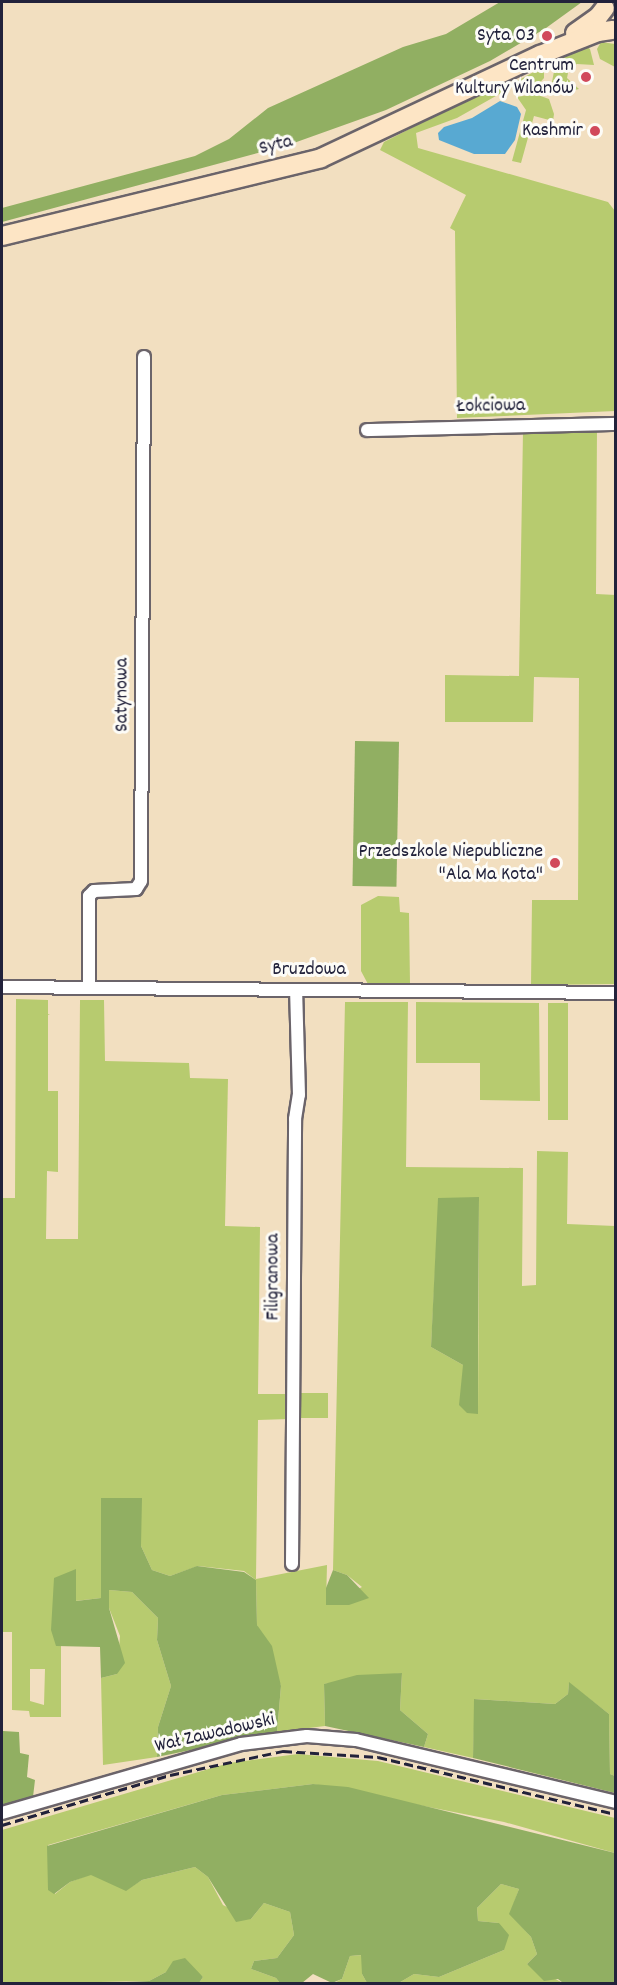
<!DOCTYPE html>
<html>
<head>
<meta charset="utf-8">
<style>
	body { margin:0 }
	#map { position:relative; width:617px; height:1985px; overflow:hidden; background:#f2dfc0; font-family:Dekko,sans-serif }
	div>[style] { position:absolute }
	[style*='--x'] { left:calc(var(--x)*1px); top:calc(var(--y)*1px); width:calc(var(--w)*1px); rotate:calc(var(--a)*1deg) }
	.green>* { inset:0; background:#b7cb6f; transform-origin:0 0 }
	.forest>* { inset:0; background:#91af62; transform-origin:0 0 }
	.water>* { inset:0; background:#58a9d2 }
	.roads { filter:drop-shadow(2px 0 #6b646a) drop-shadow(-2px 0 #6b646a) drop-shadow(0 2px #6b646a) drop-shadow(0 -2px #6b646a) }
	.street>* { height:12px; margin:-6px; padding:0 6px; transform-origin:6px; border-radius:6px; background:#fff }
	.secondary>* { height:18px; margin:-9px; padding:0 9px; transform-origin:9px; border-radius:9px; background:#fde5c5 }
	.rail>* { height:3px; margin-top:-1.5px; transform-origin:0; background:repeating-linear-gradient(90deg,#22223b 0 9px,transparent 0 13.5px) }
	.dots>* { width:16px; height:16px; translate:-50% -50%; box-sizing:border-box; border:3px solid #fdfcf7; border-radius:50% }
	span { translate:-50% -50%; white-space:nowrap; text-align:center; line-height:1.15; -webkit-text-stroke:6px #fdfcf7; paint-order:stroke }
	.poi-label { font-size:20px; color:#22223b }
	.right { translate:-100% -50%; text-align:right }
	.street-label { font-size:20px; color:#22223b }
	.frame { position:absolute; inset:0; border:3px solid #22223b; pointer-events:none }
</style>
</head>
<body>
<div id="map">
	<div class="green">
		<div style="clip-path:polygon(601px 42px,615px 44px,615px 67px,600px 59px,597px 49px)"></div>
		<div style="clip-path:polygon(586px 46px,590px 49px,594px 65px,577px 64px,569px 68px,567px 78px,579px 89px,561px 93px,552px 82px,555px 66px,560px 58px)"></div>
		<div style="clip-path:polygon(544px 66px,544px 78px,537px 86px,514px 83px)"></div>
		<div style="clip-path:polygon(492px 87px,495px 90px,510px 88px,457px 118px,416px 133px,418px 148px,608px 202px,615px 211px,615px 411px,457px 418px,455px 231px,450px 228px,466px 195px,380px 150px,384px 142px)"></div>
		<div style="clip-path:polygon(535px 94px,549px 99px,554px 114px,553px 121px,534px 116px,521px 163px,512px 161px,526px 110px,517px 97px)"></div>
		<div style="clip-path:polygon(597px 429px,596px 594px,616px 595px,615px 984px,531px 985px,532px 900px,578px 900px,579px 678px,534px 677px,533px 722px,445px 722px,445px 675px,519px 676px,523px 431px)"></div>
		<div style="clip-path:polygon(378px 896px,399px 897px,400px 912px,409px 913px,410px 984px,369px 986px,361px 971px,361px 905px)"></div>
		<div style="clip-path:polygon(evenodd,16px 999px,48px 1000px,48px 1091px,58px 1091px,58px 1172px,47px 1171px,46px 1239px,78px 1239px,80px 1000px,104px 1000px,105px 1061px,189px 1063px,190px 1078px,228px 1079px,225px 1226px,260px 1227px,258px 1394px,289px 1394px,289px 1419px,258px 1420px,256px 1579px,327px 1565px,326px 1605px,362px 1587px,347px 1575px,333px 1570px,345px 1002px,408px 1002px,406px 1167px,523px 1168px,522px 1286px,536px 1285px,537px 1151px,568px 1152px,567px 1224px,615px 1226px,615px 1776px,610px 1774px,609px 1714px,569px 1683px,568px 1694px,555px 1704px,475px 1699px,473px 1758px,424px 1747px,428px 1734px,400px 1710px,402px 1673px,324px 1684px,325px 1726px,277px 1732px,281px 1686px,257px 1625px,256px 1580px,244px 1571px,198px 1566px,170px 1576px,152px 1570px,141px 1546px,141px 1498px,101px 1498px,101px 1598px,75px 1601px,56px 1646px,61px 1646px,61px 1717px,30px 1717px,29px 1711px,12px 1710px,12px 1632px,2px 1632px,2px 1198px,15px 1198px,16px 999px,439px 1198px,479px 1198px,478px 1413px,463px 1365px,431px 1347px,439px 1198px,16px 999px,30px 1669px,45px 1669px,44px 1705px,30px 1701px,30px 1669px)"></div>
		<div style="clip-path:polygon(416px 1002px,539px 1003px,540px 1101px,480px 1100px,480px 1063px,416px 1063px)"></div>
		<div style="left:568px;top:1003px;width:117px;height:20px;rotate:90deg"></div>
		<div style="left:298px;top:1393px;width:30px;height:25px"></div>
		<div style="clip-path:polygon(109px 1590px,132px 1592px,158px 1618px,157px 1640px,171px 1686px,158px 1727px,157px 1757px,103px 1765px,101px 1678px,117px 1674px,120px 1636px,109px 1608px)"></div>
		<div style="clip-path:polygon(298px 1754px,378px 1761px,615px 1818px,615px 1853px,504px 1822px,313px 1784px,222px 1795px,48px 1845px,55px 1894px,70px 1882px,91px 1874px,126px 1890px,142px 1880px,195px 1867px,208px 1877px,223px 1905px,251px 1919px,264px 1903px,290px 1912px,294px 1935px,277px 1958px,254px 1961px,251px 1969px,276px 1978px,280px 1983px,199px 1983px,203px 1977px,195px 1971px,166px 1972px,149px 1981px,2px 1984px,2px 1830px,229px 1763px)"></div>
		<div style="clip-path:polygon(501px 1884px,519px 1889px,510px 1914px,531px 1937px,537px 1954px,527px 1964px,563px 1983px,397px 1984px,414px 1974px,439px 1977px,504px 1950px,499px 1923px,478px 1921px,477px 1908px)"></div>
		<div style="clip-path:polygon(362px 1955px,362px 1974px,367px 1983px,332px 1984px,342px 1979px,350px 1956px)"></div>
	</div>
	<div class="forest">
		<div style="clip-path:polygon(500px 2px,582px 2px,546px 28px,490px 61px,386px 110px,291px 144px,2px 222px,2px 208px,195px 156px,229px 139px,268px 108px,403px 47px,446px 34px)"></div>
		<div style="left:355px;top:741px;width:44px;height:145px;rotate:1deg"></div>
		<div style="clip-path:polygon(479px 1197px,478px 1341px,478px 1414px,467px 1413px,459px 1405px,463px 1365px,431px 1347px,438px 1198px)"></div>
		<div style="clip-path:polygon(101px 1498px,142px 1498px,141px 1546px,152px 1570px,170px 1576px,197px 1566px,244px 1572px,256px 1580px,257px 1625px,272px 1646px,281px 1686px,277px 1732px,157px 1757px,158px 1727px,171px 1686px,157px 1640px,158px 1618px,132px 1592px,109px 1590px,109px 1608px,125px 1663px,117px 1674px,101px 1678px,100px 1647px,56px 1646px,51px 1630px,54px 1578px,76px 1569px,76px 1601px,101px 1598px)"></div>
		<div style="clip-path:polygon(333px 1570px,347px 1575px,369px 1598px,349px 1605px,326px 1605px,326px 1588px)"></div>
		<div style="clip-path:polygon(402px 1673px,400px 1710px,428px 1734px,424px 1747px,325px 1726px,324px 1684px,357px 1675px)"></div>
		<div style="clip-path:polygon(569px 1682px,609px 1714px,610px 1774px,615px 1776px,615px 1793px,473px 1758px,474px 1699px,555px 1704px,568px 1694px)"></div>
		<div style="clip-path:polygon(3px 1731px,19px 1732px,20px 1753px,29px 1755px,27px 1777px,35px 1780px,33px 1797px,2px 1806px)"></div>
		<div style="clip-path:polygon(313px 1784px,348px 1787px,615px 1853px,615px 1983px,563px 1983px,558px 1979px,544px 1981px,527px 1964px,537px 1954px,531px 1937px,509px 1914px,519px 1889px,501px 1884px,477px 1908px,478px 1921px,499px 1923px,509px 1935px,504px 1950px,439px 1977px,414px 1974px,397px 1984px,367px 1983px,362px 1974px,361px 1955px,350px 1956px,342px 1979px,332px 1983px,313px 1974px,302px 1983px,280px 1983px,276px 1978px,251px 1969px,254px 1961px,277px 1958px,294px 1935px,290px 1912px,264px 1903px,251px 1919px,236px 1922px,208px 1877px,195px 1867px,142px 1880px,126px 1891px,91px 1875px,70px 1882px,54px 1894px,48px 1890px,47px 1846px,222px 1795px)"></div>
		<div style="clip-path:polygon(185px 1958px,203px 1977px,199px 1983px,103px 1983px,149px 1981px,166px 1972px,173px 1961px)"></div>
	</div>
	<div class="water">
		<div style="clip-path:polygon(500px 101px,517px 107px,521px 114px,515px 140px,505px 154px,474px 154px,439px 140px,438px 133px,444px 127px,472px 118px)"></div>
	</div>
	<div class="roads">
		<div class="street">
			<div style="--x:367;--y:430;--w:249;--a:-1.4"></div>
			<div style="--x:2;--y:987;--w:614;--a:0.56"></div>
			<div style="--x:89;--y:988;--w:92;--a:-90"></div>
			<div style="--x:89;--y:896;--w:7;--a:-45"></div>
			<div style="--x:94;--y:891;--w:42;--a:-2.7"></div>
			<div style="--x:136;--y:889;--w:9;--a:-58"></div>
			<div style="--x:141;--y:881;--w:524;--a:-89.67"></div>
			<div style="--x:292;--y:1564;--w:445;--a:-89.6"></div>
			<div style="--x:295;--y:1119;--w:24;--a:-81"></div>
			<div style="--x:299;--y:1095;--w:105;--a:-91.6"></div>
			<div style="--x:2;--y:1813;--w:249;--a:-16.1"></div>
			<div style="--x:241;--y:1744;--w:66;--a:-6.9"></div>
			<div style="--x:307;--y:1736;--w:49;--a:4.7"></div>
			<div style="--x:356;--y:1740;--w:267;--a:13.4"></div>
		</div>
		<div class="secondary">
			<div style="--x:575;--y:33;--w:28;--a:-35"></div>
			<div style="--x:598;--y:17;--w:11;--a:-52"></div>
			<div style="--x:2;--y:236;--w:328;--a:-13.7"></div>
			<div style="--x:321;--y:158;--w:242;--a:-25.2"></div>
			<div style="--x:540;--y:55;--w:62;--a:-21.6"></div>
			<div style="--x:598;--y:32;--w:15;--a:-8"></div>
		</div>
	</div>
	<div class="rail">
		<div style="--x:2;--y:1825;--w:175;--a:-16.6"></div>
		<div style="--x:170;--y:1775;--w:116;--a:-12"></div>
		<div style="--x:283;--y:1751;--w:95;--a:3.6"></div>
		<div style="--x:378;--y:1757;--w:245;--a:13.5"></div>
	</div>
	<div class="dots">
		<div style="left:547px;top:36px;background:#d1495b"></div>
		<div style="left:586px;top:77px;background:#d1495b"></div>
		<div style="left:595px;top:131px;background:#d1495b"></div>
		<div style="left:555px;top:863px;background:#d1495b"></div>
	</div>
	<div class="poi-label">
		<span class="right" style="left:535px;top:36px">Syta 03</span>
		<span class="right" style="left:574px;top:78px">Centrum<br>Kultury Wilanów</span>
		<span class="right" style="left:583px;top:131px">Kashmir</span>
		<span class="right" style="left:543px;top:864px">Przedszkole Niepubliczne<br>"Ala Ma Kota"</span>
	</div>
	<div class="street-label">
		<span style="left:276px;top:146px;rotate:-14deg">Syta</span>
		<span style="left:491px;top:407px;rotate:-1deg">Łokciowa</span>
		<span style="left:123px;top:695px;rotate:-90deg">Satynowa</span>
		<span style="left:309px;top:970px">Bruzdowa</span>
		<span style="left:274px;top:1277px;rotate:-90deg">Filigranowa</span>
		<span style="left:215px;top:1734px;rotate:-13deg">Wał Zawadowski</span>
	</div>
	<div class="frame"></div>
</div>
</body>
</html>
